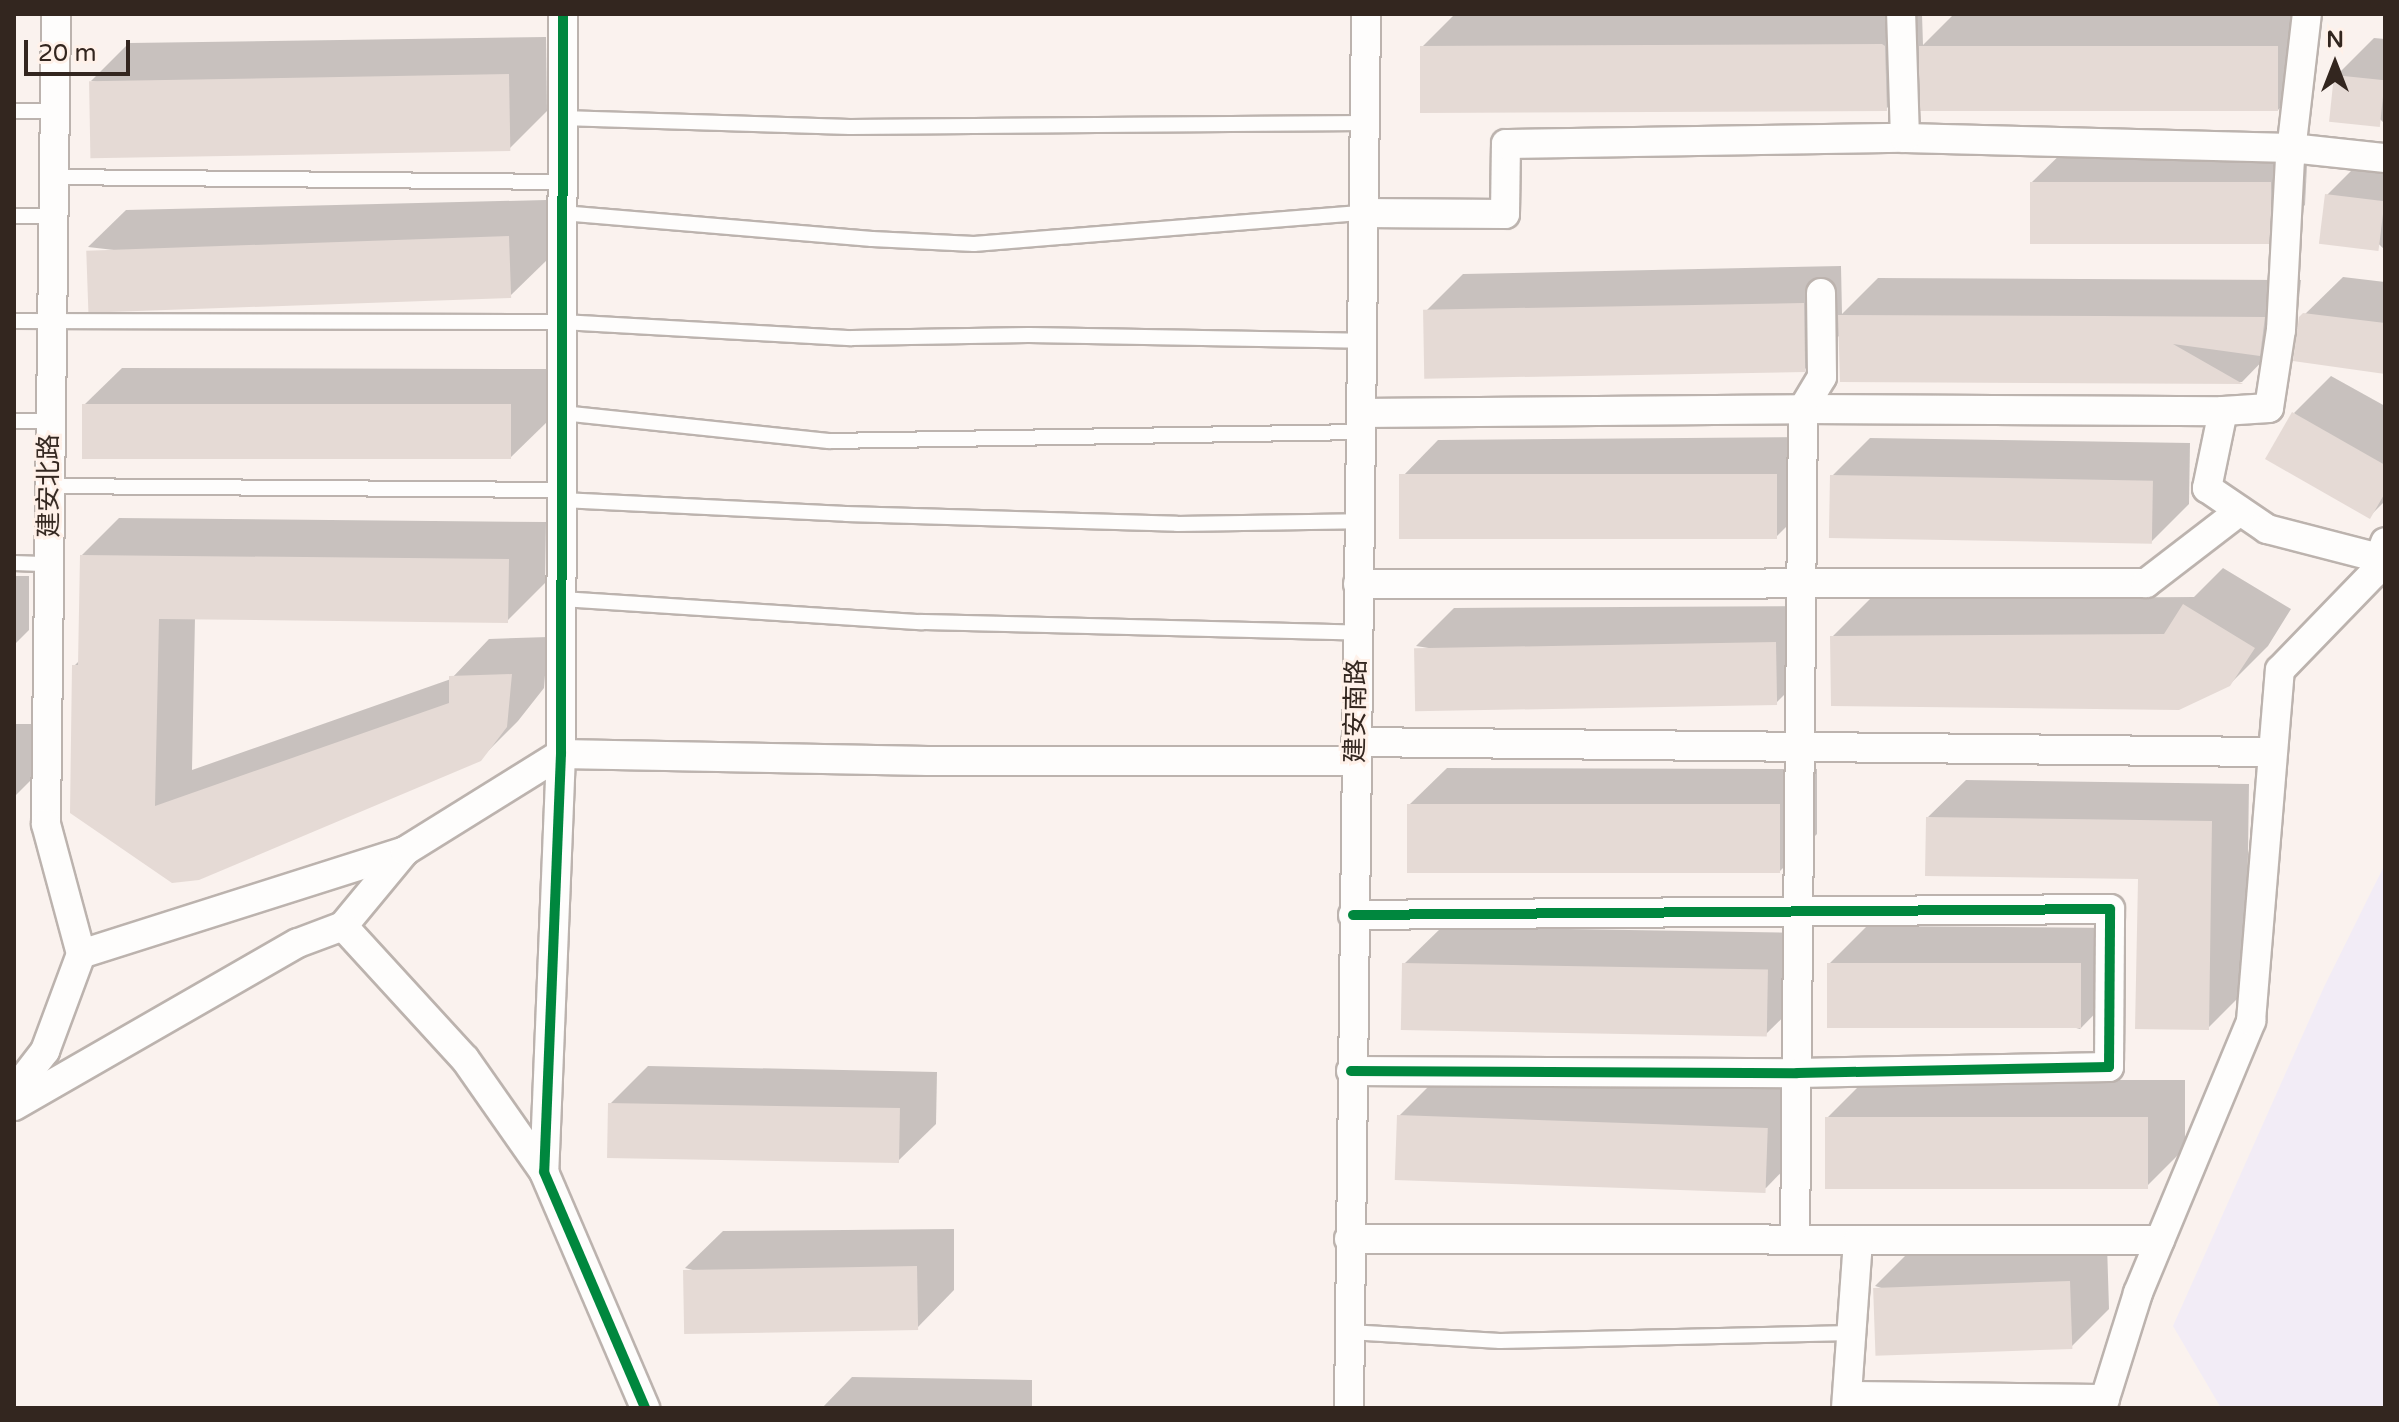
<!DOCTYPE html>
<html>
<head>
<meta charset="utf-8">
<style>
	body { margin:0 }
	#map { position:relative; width:2399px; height:1422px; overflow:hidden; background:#faf2ee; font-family:"Varela Round","Noto Sans SC",sans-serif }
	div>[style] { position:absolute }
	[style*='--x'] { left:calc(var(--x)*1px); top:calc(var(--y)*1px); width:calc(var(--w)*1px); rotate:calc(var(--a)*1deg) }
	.education>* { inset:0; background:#f2ecf6 }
	.shadow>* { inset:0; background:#0003 }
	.building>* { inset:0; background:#e5dad5; transform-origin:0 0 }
	.roads { filter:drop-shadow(2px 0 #bcb3ae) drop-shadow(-2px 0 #bcb3ae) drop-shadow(0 2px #bcb3ae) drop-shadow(0 -2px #bcb3ae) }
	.lane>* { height:14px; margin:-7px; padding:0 7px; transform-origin:7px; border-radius:7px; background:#fefdfc }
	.street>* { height:28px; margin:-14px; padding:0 14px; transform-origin:14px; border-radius:14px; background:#fefdfc }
	.cycleway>* { height:10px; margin:-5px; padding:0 5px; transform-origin:5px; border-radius:5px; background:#00873e }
	span { translate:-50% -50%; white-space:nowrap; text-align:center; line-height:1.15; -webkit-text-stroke:6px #fff1e9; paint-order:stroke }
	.street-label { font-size:26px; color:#33261f }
	.frame { position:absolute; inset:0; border:16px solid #33261f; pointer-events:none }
	.north { position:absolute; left:2295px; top:24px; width:80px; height:80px; -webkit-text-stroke:6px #fff1e9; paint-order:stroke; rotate:0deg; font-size:22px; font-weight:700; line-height:32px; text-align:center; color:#33261f }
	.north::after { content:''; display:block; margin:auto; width:28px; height:36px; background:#33261f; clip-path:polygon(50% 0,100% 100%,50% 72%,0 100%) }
	.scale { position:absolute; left:24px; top:40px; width:106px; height:36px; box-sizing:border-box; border:4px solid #33261f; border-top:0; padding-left:10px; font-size:24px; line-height:28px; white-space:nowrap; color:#33261f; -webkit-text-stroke:6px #fff1e9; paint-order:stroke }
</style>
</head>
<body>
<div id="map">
	<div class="education">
		<div style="clip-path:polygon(2385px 864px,2385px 1408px,2221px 1408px,2173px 1326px,2324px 987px)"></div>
	</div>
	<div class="shadow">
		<div style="clip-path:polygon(1455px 14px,1922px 14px,1923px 45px,1954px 14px,2315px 14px,2314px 73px,2277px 111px,1922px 73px,1886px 109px,1422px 47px)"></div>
		<div style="clip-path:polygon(546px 37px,547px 111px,509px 149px,91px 81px,129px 43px)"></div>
		<div style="clip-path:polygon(2374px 38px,2385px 39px,2385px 124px,2336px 76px)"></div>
		<div style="clip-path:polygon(2070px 145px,2308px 146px,2305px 205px,2268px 243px,2032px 182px)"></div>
		<div style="clip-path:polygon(2365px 157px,2385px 160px,2385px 250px,2327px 195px)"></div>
		<div style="clip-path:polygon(546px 200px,548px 259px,510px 296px,88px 247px,126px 210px)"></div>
		<div style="clip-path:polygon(1841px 266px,1842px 314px,1878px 278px,2301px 280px,2297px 317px,2272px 342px,2278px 345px,2242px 382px,1842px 380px,1841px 334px,1804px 370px,1425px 312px,1463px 274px)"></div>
		<div style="clip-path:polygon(2343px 277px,2385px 282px,2385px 372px,2301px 318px)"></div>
		<div style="clip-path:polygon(122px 368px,548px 369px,548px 421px,510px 458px,84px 405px)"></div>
		<div style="clip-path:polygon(2331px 376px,2385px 406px,2385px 501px,2370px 516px,2294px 413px)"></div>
		<div style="clip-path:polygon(1814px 437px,1814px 499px,1776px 537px,1401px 478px,1438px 440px)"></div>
		<div style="clip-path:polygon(1870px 438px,2190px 443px,2189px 504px,2151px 542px,1832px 476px)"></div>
		<div style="clip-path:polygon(119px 518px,546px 522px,545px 583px,507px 621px,195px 618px,192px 770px,451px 679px,489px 639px,548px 637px,544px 688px,518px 721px,480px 759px,172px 881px,74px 666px,80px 660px,82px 555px)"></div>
		<div style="clip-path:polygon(2223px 568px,2291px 609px,2268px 646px,2229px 685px,1832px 637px,1870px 599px,2194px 597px)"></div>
		<div style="clip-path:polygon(14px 576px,29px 576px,29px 630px,14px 645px)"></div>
		<div style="clip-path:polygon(1813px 606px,1814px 665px,1776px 703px,1416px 646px,1454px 608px)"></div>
		<div style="clip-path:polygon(14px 724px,31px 724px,31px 780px,14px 797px)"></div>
		<div style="clip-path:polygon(1447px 768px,1817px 769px,1817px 834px,1779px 872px,1409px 805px)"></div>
		<div style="clip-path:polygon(1966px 780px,2249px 784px,2246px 990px,2208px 1028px,2140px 877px,1928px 817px)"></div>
		<div style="clip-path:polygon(1867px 926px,2118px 928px,2117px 991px,2080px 1029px,1829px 964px)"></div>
		<div style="clip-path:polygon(1442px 927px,1805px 933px,1804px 997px,1766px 1034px,1404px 964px)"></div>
		<div style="clip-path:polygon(648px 1066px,937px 1072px,936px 1124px,898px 1161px,610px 1104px)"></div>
		<div style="clip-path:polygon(1437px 1078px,1805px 1088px,1803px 1150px,1766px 1188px,1399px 1116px)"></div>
		<div style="clip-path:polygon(1865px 1080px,2185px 1080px,2185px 1148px,2147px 1186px,1827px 1118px)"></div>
		<div style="clip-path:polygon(954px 1229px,954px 1290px,917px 1328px,685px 1268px,723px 1231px)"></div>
		<div style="clip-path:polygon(2107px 1244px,2109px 1309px,2071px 1347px,1875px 1286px,1912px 1249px)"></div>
		<div style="clip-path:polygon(852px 1377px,1032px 1380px,1032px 1408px,822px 1408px)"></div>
	</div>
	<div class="building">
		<div style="clip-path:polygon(1882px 44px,1885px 46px,1887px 111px,1420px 113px,1420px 46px)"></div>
		<div style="left:1919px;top:46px;width:359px;height:65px"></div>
		<div style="left:509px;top:74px;width:77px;height:420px;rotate:89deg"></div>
		<div style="left:2334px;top:75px;width:51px;height:47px;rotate:6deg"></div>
		<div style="left:2030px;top:182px;width:241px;height:62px"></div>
		<div style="left:2325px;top:194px;width:60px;height:50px;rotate:7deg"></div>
		<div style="left:509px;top:236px;width:62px;height:423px;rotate:88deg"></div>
		<div style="left:1804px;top:303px;width:69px;height:381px;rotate:89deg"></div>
		<div style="clip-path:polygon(2303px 313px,2385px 323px,2385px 374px,2293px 361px,2299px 317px)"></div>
		<div style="clip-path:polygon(1838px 315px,2101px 316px,2265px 317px,2260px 356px,2173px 344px,2243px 384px,1840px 382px)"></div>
		<div style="left:82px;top:404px;width:429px;height:55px"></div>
		<div style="clip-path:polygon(2292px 412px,2385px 465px,2385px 493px,2370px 519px,2265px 459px)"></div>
		<div style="left:1777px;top:474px;width:65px;height:378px;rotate:90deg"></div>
		<div style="left:1830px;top:475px;width:323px;height:63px;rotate:1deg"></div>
		<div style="clip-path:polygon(80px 555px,509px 559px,508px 623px,159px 619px,155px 806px,449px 703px,449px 676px,512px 674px,507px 727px,481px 761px,199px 880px,172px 883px,70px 813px,72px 665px,78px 665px)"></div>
		<div style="clip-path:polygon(2183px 604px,2255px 648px,2230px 686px,2179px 710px,1831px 706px,1830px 636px,2164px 634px)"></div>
		<div style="left:1776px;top:642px;width:63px;height:362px;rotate:89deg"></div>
		<div style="left:1407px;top:804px;width:373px;height:69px"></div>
		<div style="clip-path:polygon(1926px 817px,2212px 821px,2209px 1030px,2135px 1029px,2138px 879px,1925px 876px)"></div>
		<div style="left:1402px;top:963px;width:366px;height:67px;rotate:1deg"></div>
		<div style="left:1827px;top:963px;width:254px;height:65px"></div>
		<div style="left:608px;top:1103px;width:292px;height:55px;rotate:1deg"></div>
		<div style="left:1397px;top:1115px;width:371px;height:65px;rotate:2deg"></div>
		<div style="left:1825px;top:1117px;width:323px;height:72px"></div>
		<div style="left:917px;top:1266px;width:64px;height:234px;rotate:89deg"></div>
		<div style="left:2070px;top:1281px;width:68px;height:197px;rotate:88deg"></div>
	</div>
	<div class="roads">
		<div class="lane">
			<div style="--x:14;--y:111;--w:40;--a:0"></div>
			<div style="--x:562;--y:118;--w:288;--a:1.8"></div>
			<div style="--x:850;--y:127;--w:514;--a:-0.45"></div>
			<div style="--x:52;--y:177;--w:510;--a:0.56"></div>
			<div style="--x:562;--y:213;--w:311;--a:4.8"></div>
			<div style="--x:872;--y:239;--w:102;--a:2.8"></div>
			<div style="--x:974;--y:244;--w:390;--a:-4.6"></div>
			<div style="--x:14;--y:216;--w:38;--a:0"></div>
			<div style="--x:14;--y:321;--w:548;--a:0.1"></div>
			<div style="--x:562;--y:322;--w:290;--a:3.2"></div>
			<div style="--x:852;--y:338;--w:177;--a:-1"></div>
			<div style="--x:1029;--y:335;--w:332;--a:1"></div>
			<div style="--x:562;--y:413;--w:268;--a:6"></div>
			<div style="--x:829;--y:441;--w:531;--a:-0.97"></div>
			<div style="--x:14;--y:421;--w:36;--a:0"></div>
			<div style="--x:49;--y:486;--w:513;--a:0.45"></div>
			<div style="--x:562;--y:500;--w:284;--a:2.8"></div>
			<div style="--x:846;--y:514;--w:331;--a:1.7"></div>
			<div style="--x:1177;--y:524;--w:182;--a:-0.9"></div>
			<div style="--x:14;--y:563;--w:35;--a:2"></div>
			<div style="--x:561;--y:599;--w:361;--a:3.7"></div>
			<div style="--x:921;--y:622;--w:436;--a:1.4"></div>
			<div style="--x:1349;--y:1332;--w:151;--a:3.4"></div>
			<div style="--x:1500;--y:1341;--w:352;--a:-1.3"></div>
		</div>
		<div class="street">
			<div style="--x:56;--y:14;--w:810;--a:90.71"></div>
			<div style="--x:46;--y:824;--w:135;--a:74.9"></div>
			<div style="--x:563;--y:14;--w:740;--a:90.15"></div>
			<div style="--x:561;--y:754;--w:418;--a:92.3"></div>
			<div style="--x:544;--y:1172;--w:257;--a:66.8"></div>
			<div style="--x:1905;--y:138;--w:386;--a:1.5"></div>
			<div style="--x:2291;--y:148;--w:95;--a:6.1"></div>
			<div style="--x:1363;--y:213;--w:142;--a:0.4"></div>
			<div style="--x:1505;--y:214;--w:70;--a:-89.2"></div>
			<div style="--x:1506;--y:144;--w:399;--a:-0.9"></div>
			<div style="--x:1905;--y:138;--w:124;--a:-91.8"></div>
			<div style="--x:1821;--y:293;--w:84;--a:89.3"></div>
			<div style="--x:1822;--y:377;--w:37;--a:121"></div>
			<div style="--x:1803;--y:409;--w:420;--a:0.3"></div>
			<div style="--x:2223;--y:411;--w:79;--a:101.7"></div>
			<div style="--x:2207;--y:488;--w:73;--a:34.3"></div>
			<div style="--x:2267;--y:529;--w:116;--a:14.5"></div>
			<div style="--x:2223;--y:411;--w:46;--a:-3.7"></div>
			<div style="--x:2269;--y:408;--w:79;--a:-81.3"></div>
			<div style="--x:2281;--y:330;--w:170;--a:-87"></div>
			<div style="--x:2290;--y:160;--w:147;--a:-83.4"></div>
			<div style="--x:1361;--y:413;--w:442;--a:-0.5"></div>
			<div style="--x:1803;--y:409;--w:830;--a:90.55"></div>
			<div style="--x:1358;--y:584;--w:788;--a:-0.07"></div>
			<div style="--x:2146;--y:583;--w:118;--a:-37.5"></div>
			<div style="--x:1356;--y:742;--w:916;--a:0.63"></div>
			<div style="--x:343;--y:926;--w:97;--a:-50.4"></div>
			<div style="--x:81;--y:954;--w:340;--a:-17.6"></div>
			<div style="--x:405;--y:851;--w:184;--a:-31.9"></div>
			<div style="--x:561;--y:754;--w:367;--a:1.1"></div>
			<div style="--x:928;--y:761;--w:427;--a:0"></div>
			<div style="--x:1351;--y:1071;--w:446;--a:0.3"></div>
			<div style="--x:1797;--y:1073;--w:312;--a:-1.1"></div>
			<div style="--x:2109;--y:1067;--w:158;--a:-89.6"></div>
			<div style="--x:2110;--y:909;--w:757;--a:179.55"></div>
			<div style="--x:14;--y:1091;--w:51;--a:-52.2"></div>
			<div style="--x:45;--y:1051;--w:103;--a:-69.6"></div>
			<div style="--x:14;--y:1106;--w:327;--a:-29.9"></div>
			<div style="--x:298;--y:943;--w:48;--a:-20.7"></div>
			<div style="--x:343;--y:926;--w:180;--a:47.5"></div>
			<div style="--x:465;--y:1059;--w:138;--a:55"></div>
			<div style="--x:1349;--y:1239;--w:811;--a:0.07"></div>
			<div style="--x:1848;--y:1396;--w:257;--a:0.7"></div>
			<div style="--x:1349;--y:1408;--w:1394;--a:-89.3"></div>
			<div style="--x:1846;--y:1408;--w:168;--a:-85.9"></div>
			<div style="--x:2102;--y:1408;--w:121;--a:-72.6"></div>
			<div style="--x:2138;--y:1293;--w:295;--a:-67.4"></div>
			<div style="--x:2251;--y:1021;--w:352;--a:-85.3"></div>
			<div style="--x:2280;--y:670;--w:134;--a:-45.9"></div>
			<div style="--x:2373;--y:574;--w:34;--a:-69"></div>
		</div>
	</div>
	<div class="cycleway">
		<div style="--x:563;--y:14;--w:740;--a:90.15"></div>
		<div style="--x:561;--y:754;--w:418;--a:92.3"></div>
		<div style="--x:544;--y:1172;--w:257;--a:66.8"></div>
		<div style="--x:1351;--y:1071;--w:446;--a:0.3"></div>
		<div style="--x:1797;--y:1073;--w:312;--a:-1.1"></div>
		<div style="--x:2109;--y:1067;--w:158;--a:-89.6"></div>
		<div style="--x:2110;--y:909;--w:757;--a:179.55"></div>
	</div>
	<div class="street-label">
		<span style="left:49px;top:486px;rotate:-90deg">建安北路</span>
		<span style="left:1356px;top:711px;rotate:-89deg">建安南路</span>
	</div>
	<div class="frame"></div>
	<div class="north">N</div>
	<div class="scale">20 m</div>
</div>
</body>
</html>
